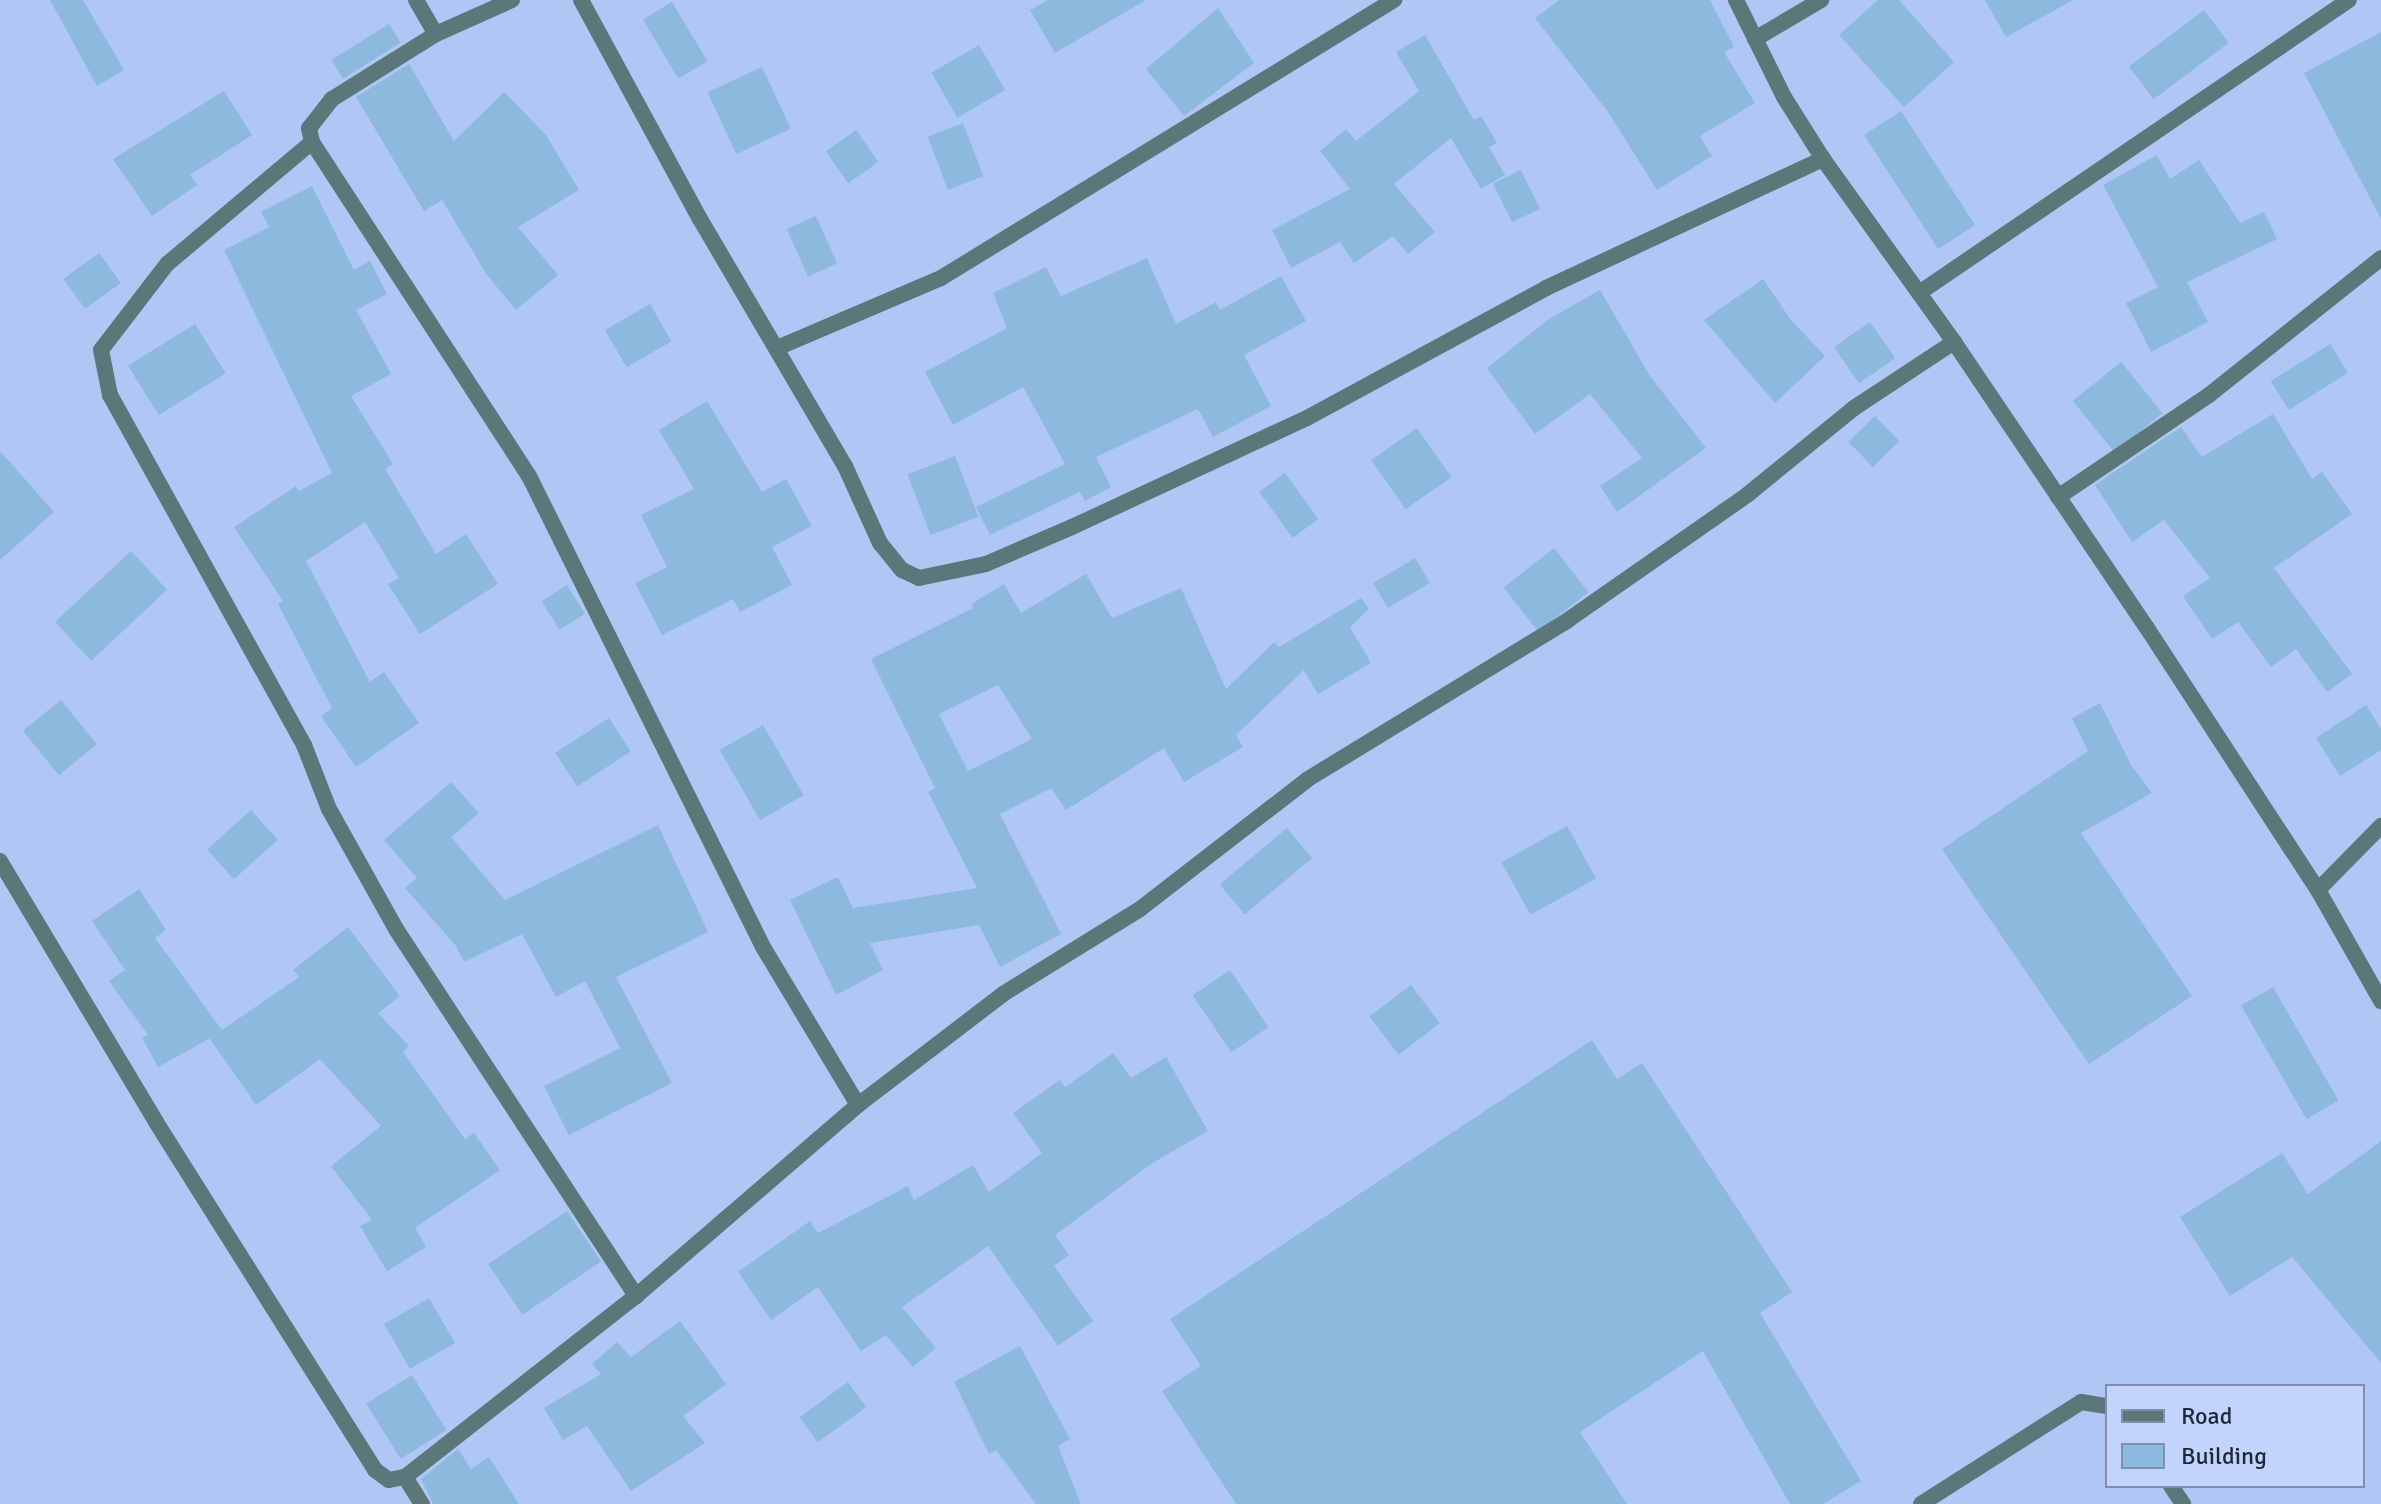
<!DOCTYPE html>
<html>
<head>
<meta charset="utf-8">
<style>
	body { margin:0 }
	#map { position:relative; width:2381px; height:1504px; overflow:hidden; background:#b0c7f6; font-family:Signika,sans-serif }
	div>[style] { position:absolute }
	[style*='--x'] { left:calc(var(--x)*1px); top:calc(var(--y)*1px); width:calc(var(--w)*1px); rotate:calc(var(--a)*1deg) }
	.building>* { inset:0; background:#8db9de; transform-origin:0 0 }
	.minor>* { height:16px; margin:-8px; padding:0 8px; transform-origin:8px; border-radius:8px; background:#5c777a }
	span { translate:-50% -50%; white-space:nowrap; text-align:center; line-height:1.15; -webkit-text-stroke:8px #c2d4fb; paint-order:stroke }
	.legend { position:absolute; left:2105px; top:1384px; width:260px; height:104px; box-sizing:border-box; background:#c2d4fb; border:2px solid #808fad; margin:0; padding:10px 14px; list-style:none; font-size:24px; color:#1e2739 }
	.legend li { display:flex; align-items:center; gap:16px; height:40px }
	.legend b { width:40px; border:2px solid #808fad }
</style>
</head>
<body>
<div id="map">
	<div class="building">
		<div style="clip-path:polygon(50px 0,83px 0,124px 70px,97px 86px)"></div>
		<div style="clip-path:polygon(1048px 0,1146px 0,1055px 53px,1030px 10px)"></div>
		<div style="clip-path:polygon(1559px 0,1710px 0,1734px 47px,1724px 52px,1755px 103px,1700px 136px,1712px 156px,1657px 190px,1608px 112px,1535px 18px)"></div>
		<div style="clip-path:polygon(1878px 0,1899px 0,1954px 62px,1904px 107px,1839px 35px)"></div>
		<div style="clip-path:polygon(1985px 0,2073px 0,2006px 37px)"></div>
		<div style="left:672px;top:2px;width:69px;height:34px;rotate:59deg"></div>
		<div style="clip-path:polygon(1218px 8px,1254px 63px,1184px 116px,1146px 69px)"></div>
		<div style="left:2204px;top:10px;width:41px;height:94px;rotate:53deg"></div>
		<div style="left:389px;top:24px;width:22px;height:68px;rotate:58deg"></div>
		<div style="clip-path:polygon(2381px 32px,2381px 219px,2304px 73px)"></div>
		<div style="clip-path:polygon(1425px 35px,1474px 120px,1481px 116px,1497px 143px,1489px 147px,1505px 175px,1481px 189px,1451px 138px,1394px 184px,1435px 232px,1408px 254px,1393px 236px,1354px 263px,1340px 242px,1291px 268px,1272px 230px,1350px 189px,1320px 151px,1346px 129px,1356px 141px,1419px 91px,1396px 52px)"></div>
		<div style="left:979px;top:45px;width:52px;height:55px;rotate:60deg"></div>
		<div style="clip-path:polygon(409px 64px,454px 141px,504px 92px,546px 135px,579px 190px,518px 227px,558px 275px,516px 310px,487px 275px,442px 200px,424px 211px,356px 97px)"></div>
		<div style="left:762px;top:67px;width:68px;height:60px;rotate:65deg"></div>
		<div style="clip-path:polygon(224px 91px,252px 135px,190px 175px,197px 185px,152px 216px,113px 159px)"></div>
		<div style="left:1901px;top:111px;width:136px;height:44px;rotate:57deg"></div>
		<div style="left:963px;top:123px;width:57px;height:38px;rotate:69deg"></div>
		<div style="left:856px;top:130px;width:39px;height:37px;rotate:55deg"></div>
		<div style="clip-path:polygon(2157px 155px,2170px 179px,2199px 160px,2240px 223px,2264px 212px,2277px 239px,2187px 282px,2208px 322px,2151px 352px,2126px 303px,2158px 287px,2103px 185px)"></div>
		<div style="left:1521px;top:170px;width:43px;height:31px;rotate:64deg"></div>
		<div style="clip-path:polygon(312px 186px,354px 270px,370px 261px,387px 294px,356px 310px,391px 374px,351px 396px,393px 464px,385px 469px,436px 554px,466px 534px,498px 584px,420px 634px,388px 584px,399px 578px,365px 522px,306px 561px,370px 682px,384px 672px,419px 723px,356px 767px,321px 716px,332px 708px,278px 604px,283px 601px,234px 527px,296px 486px,299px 491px,332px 473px,224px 250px,269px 227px,261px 212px)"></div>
		<div style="left:816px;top:216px;width:52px;height:32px;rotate:66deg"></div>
		<div style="left:99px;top:253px;width:37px;height:44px;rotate:54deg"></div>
		<div style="clip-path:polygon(1147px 258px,1176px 324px,1216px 302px,1220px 310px,1281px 276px,1306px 321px,1244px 355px,1271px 406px,1213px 437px,1198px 409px,1096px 457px,1111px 487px,1085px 501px,1080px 492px,990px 535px,976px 507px,1065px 464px,1023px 387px,953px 425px,925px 372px,1007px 328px,993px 293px,1046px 267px,1061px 296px)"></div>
		<div style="clip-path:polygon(1763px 279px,1791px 320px,1825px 356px,1775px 403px,1704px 320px)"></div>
		<div style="clip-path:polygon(1600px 290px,1650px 376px,1706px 448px,1617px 512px,1600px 486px,1642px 458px,1590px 394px,1535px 434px,1487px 368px,1549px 319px)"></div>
		<div style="left:650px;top:304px;width:43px;height:52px;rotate:60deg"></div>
		<div style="left:1870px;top:322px;width:44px;height:44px;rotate:55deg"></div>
		<div style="left:195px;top:324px;width:58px;height:79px;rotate:58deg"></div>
		<div style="left:2330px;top:344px;width:34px;height:70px;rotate:58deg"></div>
		<div style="left:2121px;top:362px;width:66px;height:62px;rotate:51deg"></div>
		<div style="clip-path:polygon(707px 401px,762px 492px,786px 479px,812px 526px,772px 547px,792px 585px,740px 612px,733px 599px,662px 635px,635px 583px,667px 567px,641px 515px,694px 489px,659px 430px)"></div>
		<div style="clip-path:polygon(2273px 414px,2312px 479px,2322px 472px,2352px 514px,2274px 568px,2352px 674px,2327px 692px,2296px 649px,2271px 667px,2238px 622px,2212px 639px,2183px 596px,2210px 578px,2164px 520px,2132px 542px,2095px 485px,2181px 427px,2202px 457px)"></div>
		<div style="left:1875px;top:416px;width:35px;height:37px;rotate:46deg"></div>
		<div style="left:1417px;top:428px;width:60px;height:56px;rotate:55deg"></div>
		<div style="clip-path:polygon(0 451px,54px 512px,0 560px)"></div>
		<div style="left:955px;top:456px;width:65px;height:51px;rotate:69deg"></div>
		<div style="left:1285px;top:473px;width:57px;height:32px;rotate:54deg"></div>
		<div style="left:1554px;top:548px;width:56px;height:64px;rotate:52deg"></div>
		<div style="left:131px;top:551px;width:53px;height:104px;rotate:47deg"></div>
		<div style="left:1415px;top:558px;width:29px;height:49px;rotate:59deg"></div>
		<div style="clip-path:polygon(evenodd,1086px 574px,1112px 618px,1181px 588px,1226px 689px,1274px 642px,1279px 647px,1361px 598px,1369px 609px,1350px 627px,1371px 663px,1318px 694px,1304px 670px,1236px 735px,1243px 747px,1184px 782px,1164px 748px,1066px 810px,1051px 788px,1000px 814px,1061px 934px,1000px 967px,979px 925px,870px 943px,883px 970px,836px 995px,790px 900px,838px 877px,853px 908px,977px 888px,928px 792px,935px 788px,871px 659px,973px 608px,971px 604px,1004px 584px,1021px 613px,1086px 574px,998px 685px,1032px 739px,968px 771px,939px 714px,998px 685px)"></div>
		<div style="left:567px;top:585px;width:34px;height:30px;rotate:58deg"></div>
		<div style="left:61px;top:700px;width:57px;height:49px;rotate:51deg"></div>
		<div style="clip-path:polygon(2100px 703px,2131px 765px,2152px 793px,2081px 833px,2192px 996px,2089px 1064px,1942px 849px,2088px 751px,2072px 718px)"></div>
		<div style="clip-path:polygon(2366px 705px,2381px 729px,2381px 750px,2340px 776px,2316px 738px)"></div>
		<div style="left:609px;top:718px;width:40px;height:64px;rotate:57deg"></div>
		<div style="left:763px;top:725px;width:81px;height:50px;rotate:60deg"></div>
		<div style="clip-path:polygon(451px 782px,479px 813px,451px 837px,505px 900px,658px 825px,708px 932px,616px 977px,672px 1083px,569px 1135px,544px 1086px,620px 1048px,585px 981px,556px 997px,522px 934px,464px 962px,456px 946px,405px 888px,417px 878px,384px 840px)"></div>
		<div style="left:251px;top:810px;width:40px;height:59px;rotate:48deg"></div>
		<div style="left:1567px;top:826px;width:60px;height:75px;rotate:61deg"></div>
		<div style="left:1287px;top:828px;width:39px;height:88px;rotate:50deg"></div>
		<div style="clip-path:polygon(139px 889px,166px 930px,155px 938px,222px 1030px,299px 977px,293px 970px,348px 927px,400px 996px,378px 1013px,409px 1046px,403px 1052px,465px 1139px,474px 1133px,500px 1170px,415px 1228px,426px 1247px,387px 1271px,360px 1226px,372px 1220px,331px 1166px,381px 1126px,320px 1059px,256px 1105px,210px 1039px,214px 1036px,158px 1067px,142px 1038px,148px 1035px,109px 981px,125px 970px,92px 921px)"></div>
		<div style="left:1230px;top:970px;width:69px;height:45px;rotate:56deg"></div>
		<div style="left:1411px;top:985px;width:48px;height:52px;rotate:53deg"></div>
		<div style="left:2273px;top:987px;width:131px;height:37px;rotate:60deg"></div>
		<div style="clip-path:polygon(1592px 1040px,1617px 1079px,1642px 1063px,1792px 1292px,1760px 1313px,1861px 1481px,1823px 1504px,1790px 1504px,1703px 1351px,1580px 1432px,1627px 1504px,1236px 1504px,1162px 1391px,1201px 1366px,1170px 1319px)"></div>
		<div style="clip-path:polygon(1113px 1053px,1131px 1078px,1166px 1057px,1208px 1131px,1151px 1164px,1055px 1235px,1069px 1255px,1054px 1266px,1093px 1321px,1058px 1346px,988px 1246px,902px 1307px,936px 1348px,913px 1367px,886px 1335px,861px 1351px,818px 1287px,771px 1320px,738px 1272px,810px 1221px,818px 1233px,908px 1186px,914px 1200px,973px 1165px,989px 1192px,1042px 1153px,1013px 1113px,1060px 1080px,1065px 1087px)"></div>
		<div style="clip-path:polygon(2381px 1141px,2381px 1363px,2292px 1257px,2230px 1296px,2180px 1217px,2282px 1153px,2308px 1194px)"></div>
		<div style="left:567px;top:1211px;width:61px;height:95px;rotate:56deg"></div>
		<div style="left:429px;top:1298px;width:52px;height:52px;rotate:60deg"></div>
		<div style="clip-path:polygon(680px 1321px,726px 1384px,683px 1416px,705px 1443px,631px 1491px,587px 1426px,563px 1440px,544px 1408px,601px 1374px,592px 1364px,617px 1342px,631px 1357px)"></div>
		<div style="clip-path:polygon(1020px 1346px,1070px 1439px,1058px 1446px,1081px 1504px,1036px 1504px,996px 1450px,989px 1454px,954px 1382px)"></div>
		<div style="left:412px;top:1375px;width:65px;height:54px;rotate:58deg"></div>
		<div style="left:848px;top:1382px;width:31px;height:60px;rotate:54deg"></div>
		<div style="clip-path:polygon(458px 1449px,471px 1469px,489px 1457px,519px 1504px,433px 1504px,421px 1479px)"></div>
	</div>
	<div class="minor">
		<div style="--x:416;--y:0;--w:39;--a:60"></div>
		<div style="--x:512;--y:0;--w:83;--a:155.9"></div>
		<div style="--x:436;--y:34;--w:123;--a:148"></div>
		<div style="--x:332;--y:99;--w:37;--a:128"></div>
		<div style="--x:309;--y:128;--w:14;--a:78"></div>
		<div style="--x:312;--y:142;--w:398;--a:57"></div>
		<div style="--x:529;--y:476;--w:526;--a:63.58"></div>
		<div style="--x:763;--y:947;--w:184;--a:59"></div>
		<div style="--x:581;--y:0;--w:249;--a:61.5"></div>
		<div style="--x:700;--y:219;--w:286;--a:59.6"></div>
		<div style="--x:845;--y:466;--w:85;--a:65.6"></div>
		<div style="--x:880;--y:543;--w:35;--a:51"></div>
		<div style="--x:902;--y:570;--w:19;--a:25"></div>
		<div style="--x:919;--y:578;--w:68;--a:-11.8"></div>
		<div style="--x:986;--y:564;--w:94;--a:-23.3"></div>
		<div style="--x:1072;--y:527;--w:259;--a:-24.9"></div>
		<div style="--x:1307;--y:418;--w:272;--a:-28.5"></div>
		<div style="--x:1546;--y:288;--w:306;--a:-25"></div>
		<div style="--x:1736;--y:0;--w:108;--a:63.7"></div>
		<div style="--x:1784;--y:97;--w:73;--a:57.8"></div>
		<div style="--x:1823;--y:159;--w:225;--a:54.4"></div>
		<div style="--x:1954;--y:342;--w:345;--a:56"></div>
		<div style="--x:2147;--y:628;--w:313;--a:56.9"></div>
		<div style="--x:2318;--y:890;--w:128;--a:60.4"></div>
		<div style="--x:1755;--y:39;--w:77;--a:-30.6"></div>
		<div style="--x:312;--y:142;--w:189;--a:139.9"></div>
		<div style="--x:167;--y:264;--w:108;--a:127.5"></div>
		<div style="--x:101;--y:350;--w:46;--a:78.7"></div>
		<div style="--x:110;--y:395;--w:400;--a:61"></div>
		<div style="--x:304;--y:745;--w:69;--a:68.7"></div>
		<div style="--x:329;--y:809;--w:137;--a:60.8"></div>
		<div style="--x:396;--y:929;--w:439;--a:56.8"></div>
		<div style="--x:1919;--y:293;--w:520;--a:-34.27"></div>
		<div style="--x:777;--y:348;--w:178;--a:-23.1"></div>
		<div style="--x:941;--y:278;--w:532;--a:-31.54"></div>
		<div style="--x:2058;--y:497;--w:182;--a:-34"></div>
		<div style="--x:2209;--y:395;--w:220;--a:-38.5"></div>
		<div style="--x:0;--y:861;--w:304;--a:59.1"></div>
		<div style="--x:156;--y:1122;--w:411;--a:57.8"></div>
		<div style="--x:375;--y:1470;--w:17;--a:36"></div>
		<div style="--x:389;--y:1480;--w:16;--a:-11"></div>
		<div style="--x:405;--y:1477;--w:293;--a:-38.1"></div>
		<div style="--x:636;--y:1296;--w:293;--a:-40.7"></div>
		<div style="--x:858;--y:1105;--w:183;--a:-37.4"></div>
		<div style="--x:1003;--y:994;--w:161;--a:-31.8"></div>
		<div style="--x:1140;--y:909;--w:212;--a:-37.7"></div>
		<div style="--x:1308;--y:779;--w:305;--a:-31.4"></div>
		<div style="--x:1568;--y:620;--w:218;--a:-34.9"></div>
		<div style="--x:1747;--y:495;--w:138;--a:-39.1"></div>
		<div style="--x:1854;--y:408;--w:120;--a:-33.4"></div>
		<div style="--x:2318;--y:890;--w:90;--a:-45.5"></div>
		<div style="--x:405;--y:1477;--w:32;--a:58"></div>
		<div style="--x:2171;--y:1486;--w:22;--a:56"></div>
		<div style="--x:1921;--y:1504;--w:190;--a:-32.5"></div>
		<div style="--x:2081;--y:1402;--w:26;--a:9"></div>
	</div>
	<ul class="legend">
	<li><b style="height:10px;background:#5c777a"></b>Road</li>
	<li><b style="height:22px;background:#8db9de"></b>Building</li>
	</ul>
</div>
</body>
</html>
